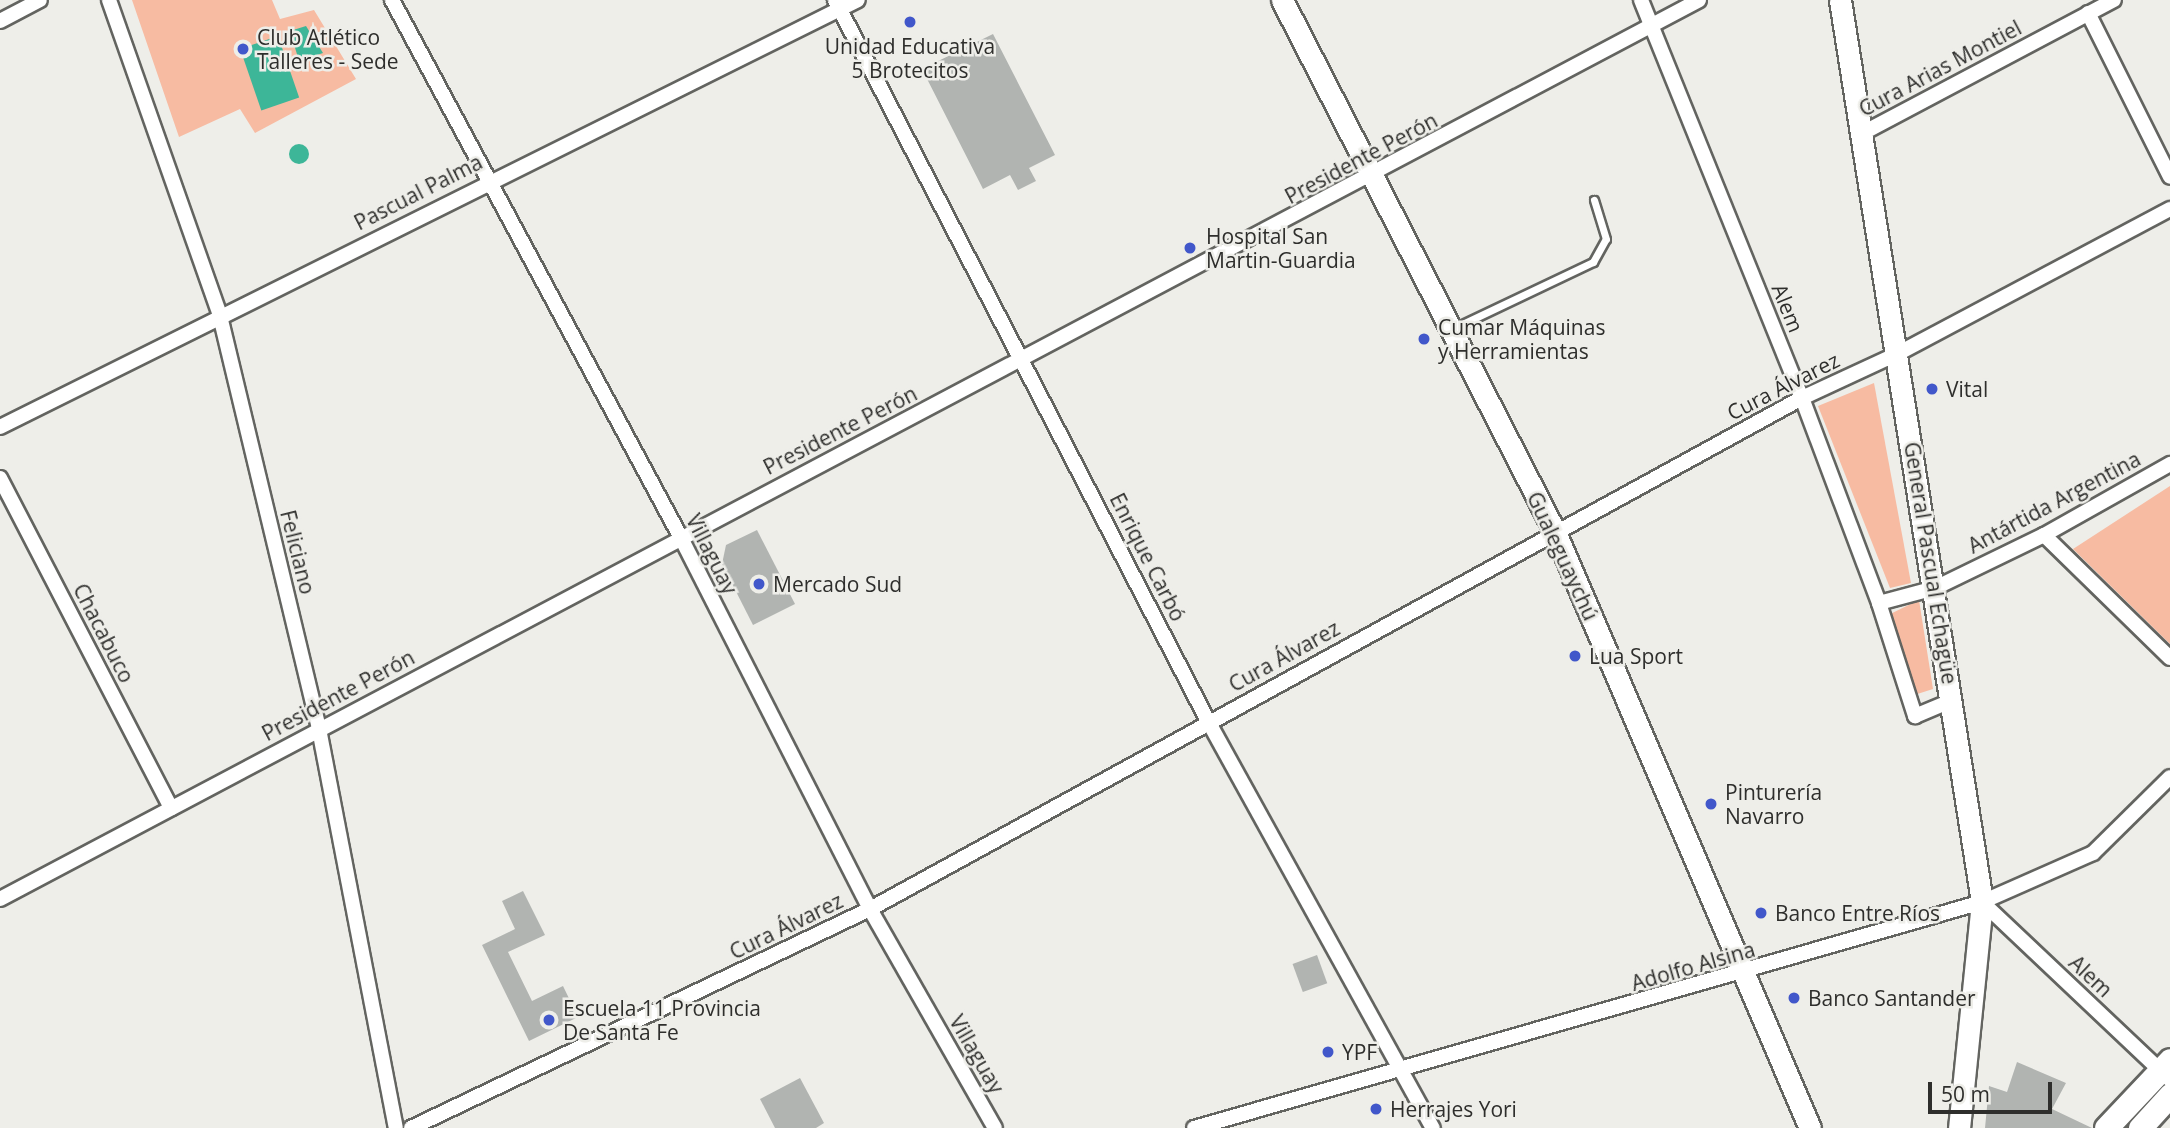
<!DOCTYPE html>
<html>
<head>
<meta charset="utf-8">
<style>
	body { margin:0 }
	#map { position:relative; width:2170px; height:1128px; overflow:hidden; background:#eeeee9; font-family:"Open Sans",sans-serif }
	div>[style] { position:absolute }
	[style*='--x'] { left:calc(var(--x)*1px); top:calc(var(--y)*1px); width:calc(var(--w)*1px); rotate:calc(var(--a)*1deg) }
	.green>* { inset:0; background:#f7bba2 }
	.water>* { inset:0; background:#3db698; transform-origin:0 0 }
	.round { border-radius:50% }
	.building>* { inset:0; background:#b1b4b1; transform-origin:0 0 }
	.roads { filter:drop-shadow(2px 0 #636460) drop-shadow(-2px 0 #636460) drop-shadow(0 2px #636460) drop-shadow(0 -2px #636460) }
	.lane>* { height:7px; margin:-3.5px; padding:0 3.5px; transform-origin:3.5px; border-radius:3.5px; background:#fff }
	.street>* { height:14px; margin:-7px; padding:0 7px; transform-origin:7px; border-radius:7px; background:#fff }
	.secondary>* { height:21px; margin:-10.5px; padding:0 10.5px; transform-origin:10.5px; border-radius:10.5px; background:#fff }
	.primary>* { height:23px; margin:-11.5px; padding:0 11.5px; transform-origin:11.5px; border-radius:11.5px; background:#fff }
	.dots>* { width:19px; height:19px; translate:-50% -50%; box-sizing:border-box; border:4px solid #eeeee9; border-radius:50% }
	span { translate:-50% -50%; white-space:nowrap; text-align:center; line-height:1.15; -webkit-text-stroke:5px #eeeee9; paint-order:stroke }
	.poi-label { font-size:21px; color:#2e2e2c }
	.left { translate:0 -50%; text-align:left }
	.street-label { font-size:21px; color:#2e2e2c }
	.scale { position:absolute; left:1928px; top:1082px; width:124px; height:32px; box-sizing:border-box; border:4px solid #2e2e2c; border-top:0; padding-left:9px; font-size:21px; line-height:24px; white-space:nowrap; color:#2e2e2c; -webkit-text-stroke:5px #eeeee9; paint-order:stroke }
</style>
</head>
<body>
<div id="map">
	<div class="green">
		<div style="clip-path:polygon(132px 0,272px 0,280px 19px,314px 10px,356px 79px,255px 133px,240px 109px,179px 137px)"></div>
		<div style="clip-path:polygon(1874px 383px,1911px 583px,1890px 588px,1818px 406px)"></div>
		<div style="clip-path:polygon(2170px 486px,2170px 644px,2073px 549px)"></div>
		<div style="clip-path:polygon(1919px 600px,1933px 689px,1911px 696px,1884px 617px)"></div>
	</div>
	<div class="water">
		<div style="clip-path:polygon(306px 26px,323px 53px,299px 61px,290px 31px)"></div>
		<div style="left:278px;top:36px;width:65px;height:40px;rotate:71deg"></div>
		<div class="round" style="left:289px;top:144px;width:20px;height:20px"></div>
	</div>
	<div class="building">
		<div style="clip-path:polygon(993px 34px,1055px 155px,1029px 168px,1036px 181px,1018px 190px,1010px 175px,983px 189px,922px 69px)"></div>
		<div style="clip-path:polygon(757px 530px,795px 604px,753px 625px,722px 564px,726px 545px)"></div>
		<div style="clip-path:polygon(523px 891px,545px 935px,508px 952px,532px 1001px,563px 986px,578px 1017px,529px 1041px,482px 945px,515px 929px,502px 901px)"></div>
		<div style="left:1317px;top:955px;width:30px;height:26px;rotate:70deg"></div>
		<div style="clip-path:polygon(2017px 1062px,2066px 1083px,2052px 1109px,2092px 1128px,1985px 1128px,1989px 1086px,2007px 1092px)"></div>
		<div style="clip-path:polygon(800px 1078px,824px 1123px,816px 1128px,775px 1128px,760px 1099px)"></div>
	</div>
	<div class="roads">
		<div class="lane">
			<div style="--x:1454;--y:328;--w:154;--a:-25.4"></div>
			<div style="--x:1593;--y:262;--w:26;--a:-61"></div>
			<div style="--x:1606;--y:239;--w:41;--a:-107.1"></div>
		</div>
		<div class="street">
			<div style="--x:109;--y:0;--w:335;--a:70.6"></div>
			<div style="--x:220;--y:316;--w:425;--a:76.5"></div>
			<div style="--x:319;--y:729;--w:406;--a:79.1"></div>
			<div style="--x:392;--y:0;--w:608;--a:61.75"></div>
			<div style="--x:680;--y:536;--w:419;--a:63"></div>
			<div style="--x:870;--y:909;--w:252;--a:60.3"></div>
			<div style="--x:835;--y:0;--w:812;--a:62.65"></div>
			<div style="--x:1208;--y:721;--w:465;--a:61.1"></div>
			<div style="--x:1641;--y:0;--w:429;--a:68"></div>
			<div style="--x:1802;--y:398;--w:219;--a:69.4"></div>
			<div style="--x:1879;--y:603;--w:119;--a:72.3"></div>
			<div style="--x:1915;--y:716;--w:41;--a:-22.8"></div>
			<div style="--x:2088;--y:13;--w:183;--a:63.4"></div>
			<div style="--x:0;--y:21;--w:45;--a:-27.7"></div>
			<div style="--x:1861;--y:134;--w:286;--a:-27.9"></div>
			<div style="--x:0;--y:427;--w:958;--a:-26.46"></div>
			<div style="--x:0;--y:478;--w:372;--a:62.6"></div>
			<div style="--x:2044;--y:535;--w:176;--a:44.3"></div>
			<div style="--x:1879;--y:603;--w:58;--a:-15"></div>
			<div style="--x:1935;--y:588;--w:121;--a:-25.9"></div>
			<div style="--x:2044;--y:535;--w:145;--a:-29.4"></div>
			<div style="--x:0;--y:899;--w:1922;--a:-27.88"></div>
			<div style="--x:1982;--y:902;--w:259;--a:43.4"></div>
			<div style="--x:411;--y:1128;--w:509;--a:-25.51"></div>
			<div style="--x:870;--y:909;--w:1063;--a:-28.74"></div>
			<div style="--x:1802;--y:398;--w:107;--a:-24.9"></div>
			<div style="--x:1899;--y:353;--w:307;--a:-28"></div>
			<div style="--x:1194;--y:1128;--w:820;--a:-16"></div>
			<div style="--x:1982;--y:902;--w:121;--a:-23.8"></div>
			<div style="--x:2093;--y:853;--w:108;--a:-44.6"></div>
		</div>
		<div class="secondary">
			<div style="--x:1282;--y:0;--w:598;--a:62.84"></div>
			<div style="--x:1555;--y:532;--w:648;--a:66.84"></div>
			<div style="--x:1840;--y:0;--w:913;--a:81.05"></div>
			<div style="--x:1982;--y:902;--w:227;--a:95.8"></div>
		</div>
		<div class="primary">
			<div style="--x:2106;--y:1128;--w:93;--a:-46.7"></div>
			<div style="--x:2140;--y:1128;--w:45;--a:-47.7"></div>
		</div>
	</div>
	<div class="dots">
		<div style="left:910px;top:22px;background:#4157ca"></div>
		<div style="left:243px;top:49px;background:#4157ca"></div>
		<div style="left:1190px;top:248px;background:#4157ca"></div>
		<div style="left:1424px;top:339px;background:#4157ca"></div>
		<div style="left:1932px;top:389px;background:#4157ca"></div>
		<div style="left:759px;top:584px;background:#4157ca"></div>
		<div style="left:1575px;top:656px;background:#4157ca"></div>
		<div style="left:1711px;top:804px;background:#4157ca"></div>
		<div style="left:1761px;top:913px;background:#4157ca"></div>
		<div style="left:1794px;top:998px;background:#4157ca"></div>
		<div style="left:549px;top:1020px;background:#4157ca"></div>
		<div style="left:1328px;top:1052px;background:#4157ca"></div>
		<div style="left:1376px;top:1109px;background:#4157ca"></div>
	</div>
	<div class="poi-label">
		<span class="left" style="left:257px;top:49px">Club Atlético<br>Talleres - Sede</span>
		<span style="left:910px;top:58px">Unidad Educativa<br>5 Brotecitos</span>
		<span class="left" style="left:1206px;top:248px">Hospital San<br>Martin-Guardia</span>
		<span class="left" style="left:1438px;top:339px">Cumar Máquinas<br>y Herramientas</span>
		<span class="left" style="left:1946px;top:389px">Vital</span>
		<span class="left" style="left:773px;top:584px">Mercado Sud</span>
		<span class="left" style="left:1589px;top:656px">Lua Sport</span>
		<span class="left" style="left:1725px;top:804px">Pinturería<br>Navarro</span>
		<span class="left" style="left:1775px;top:913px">Banco Entre Ríos</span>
		<span class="left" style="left:1808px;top:998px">Banco Santander</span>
		<span class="left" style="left:563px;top:1020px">Escuela 11 Provincia<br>De Santa Fe</span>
		<span class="left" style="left:1342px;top:1052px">YPF</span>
		<span class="left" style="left:1390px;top:1109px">Herrajes Yori</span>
	</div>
	<div class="street-label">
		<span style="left:1940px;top:68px;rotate:-28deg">Cura Arias Montiel</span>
		<span style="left:1361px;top:158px;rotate:-28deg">Presidente Perón</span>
		<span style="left:418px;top:192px;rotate:-27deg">Pascual Palma</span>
		<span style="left:1788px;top:308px;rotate:68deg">Alem</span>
		<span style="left:1783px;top:386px;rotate:-27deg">Cura Álvarez</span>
		<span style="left:840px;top:430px;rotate:-27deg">Presidente Perón</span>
		<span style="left:2054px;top:502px;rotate:-28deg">Antártida Argentina</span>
		<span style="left:298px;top:552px;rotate:76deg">Feliciano</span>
		<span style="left:712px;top:554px;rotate:63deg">Villaguay</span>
		<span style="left:1563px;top:556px;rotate:65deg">Gualeguaychú</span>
		<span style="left:1148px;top:557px;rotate:63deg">Enrique Carbó</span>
		<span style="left:1931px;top:563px;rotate:81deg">General Pascual Echagüe</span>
		<span style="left:104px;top:633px;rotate:63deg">Chacabuco</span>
		<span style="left:1284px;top:656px;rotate:-29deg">Cura Álvarez</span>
		<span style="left:338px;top:695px;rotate:-28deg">Presidente Perón</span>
		<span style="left:786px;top:926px;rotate:-26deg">Cura Álvarez</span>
		<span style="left:1693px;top:966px;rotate:-16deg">Adolfo Alsina</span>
		<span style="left:2091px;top:976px;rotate:43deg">Alem</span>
		<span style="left:977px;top:1054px;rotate:60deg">Villaguay</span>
	</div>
	<div class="scale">50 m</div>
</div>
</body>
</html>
